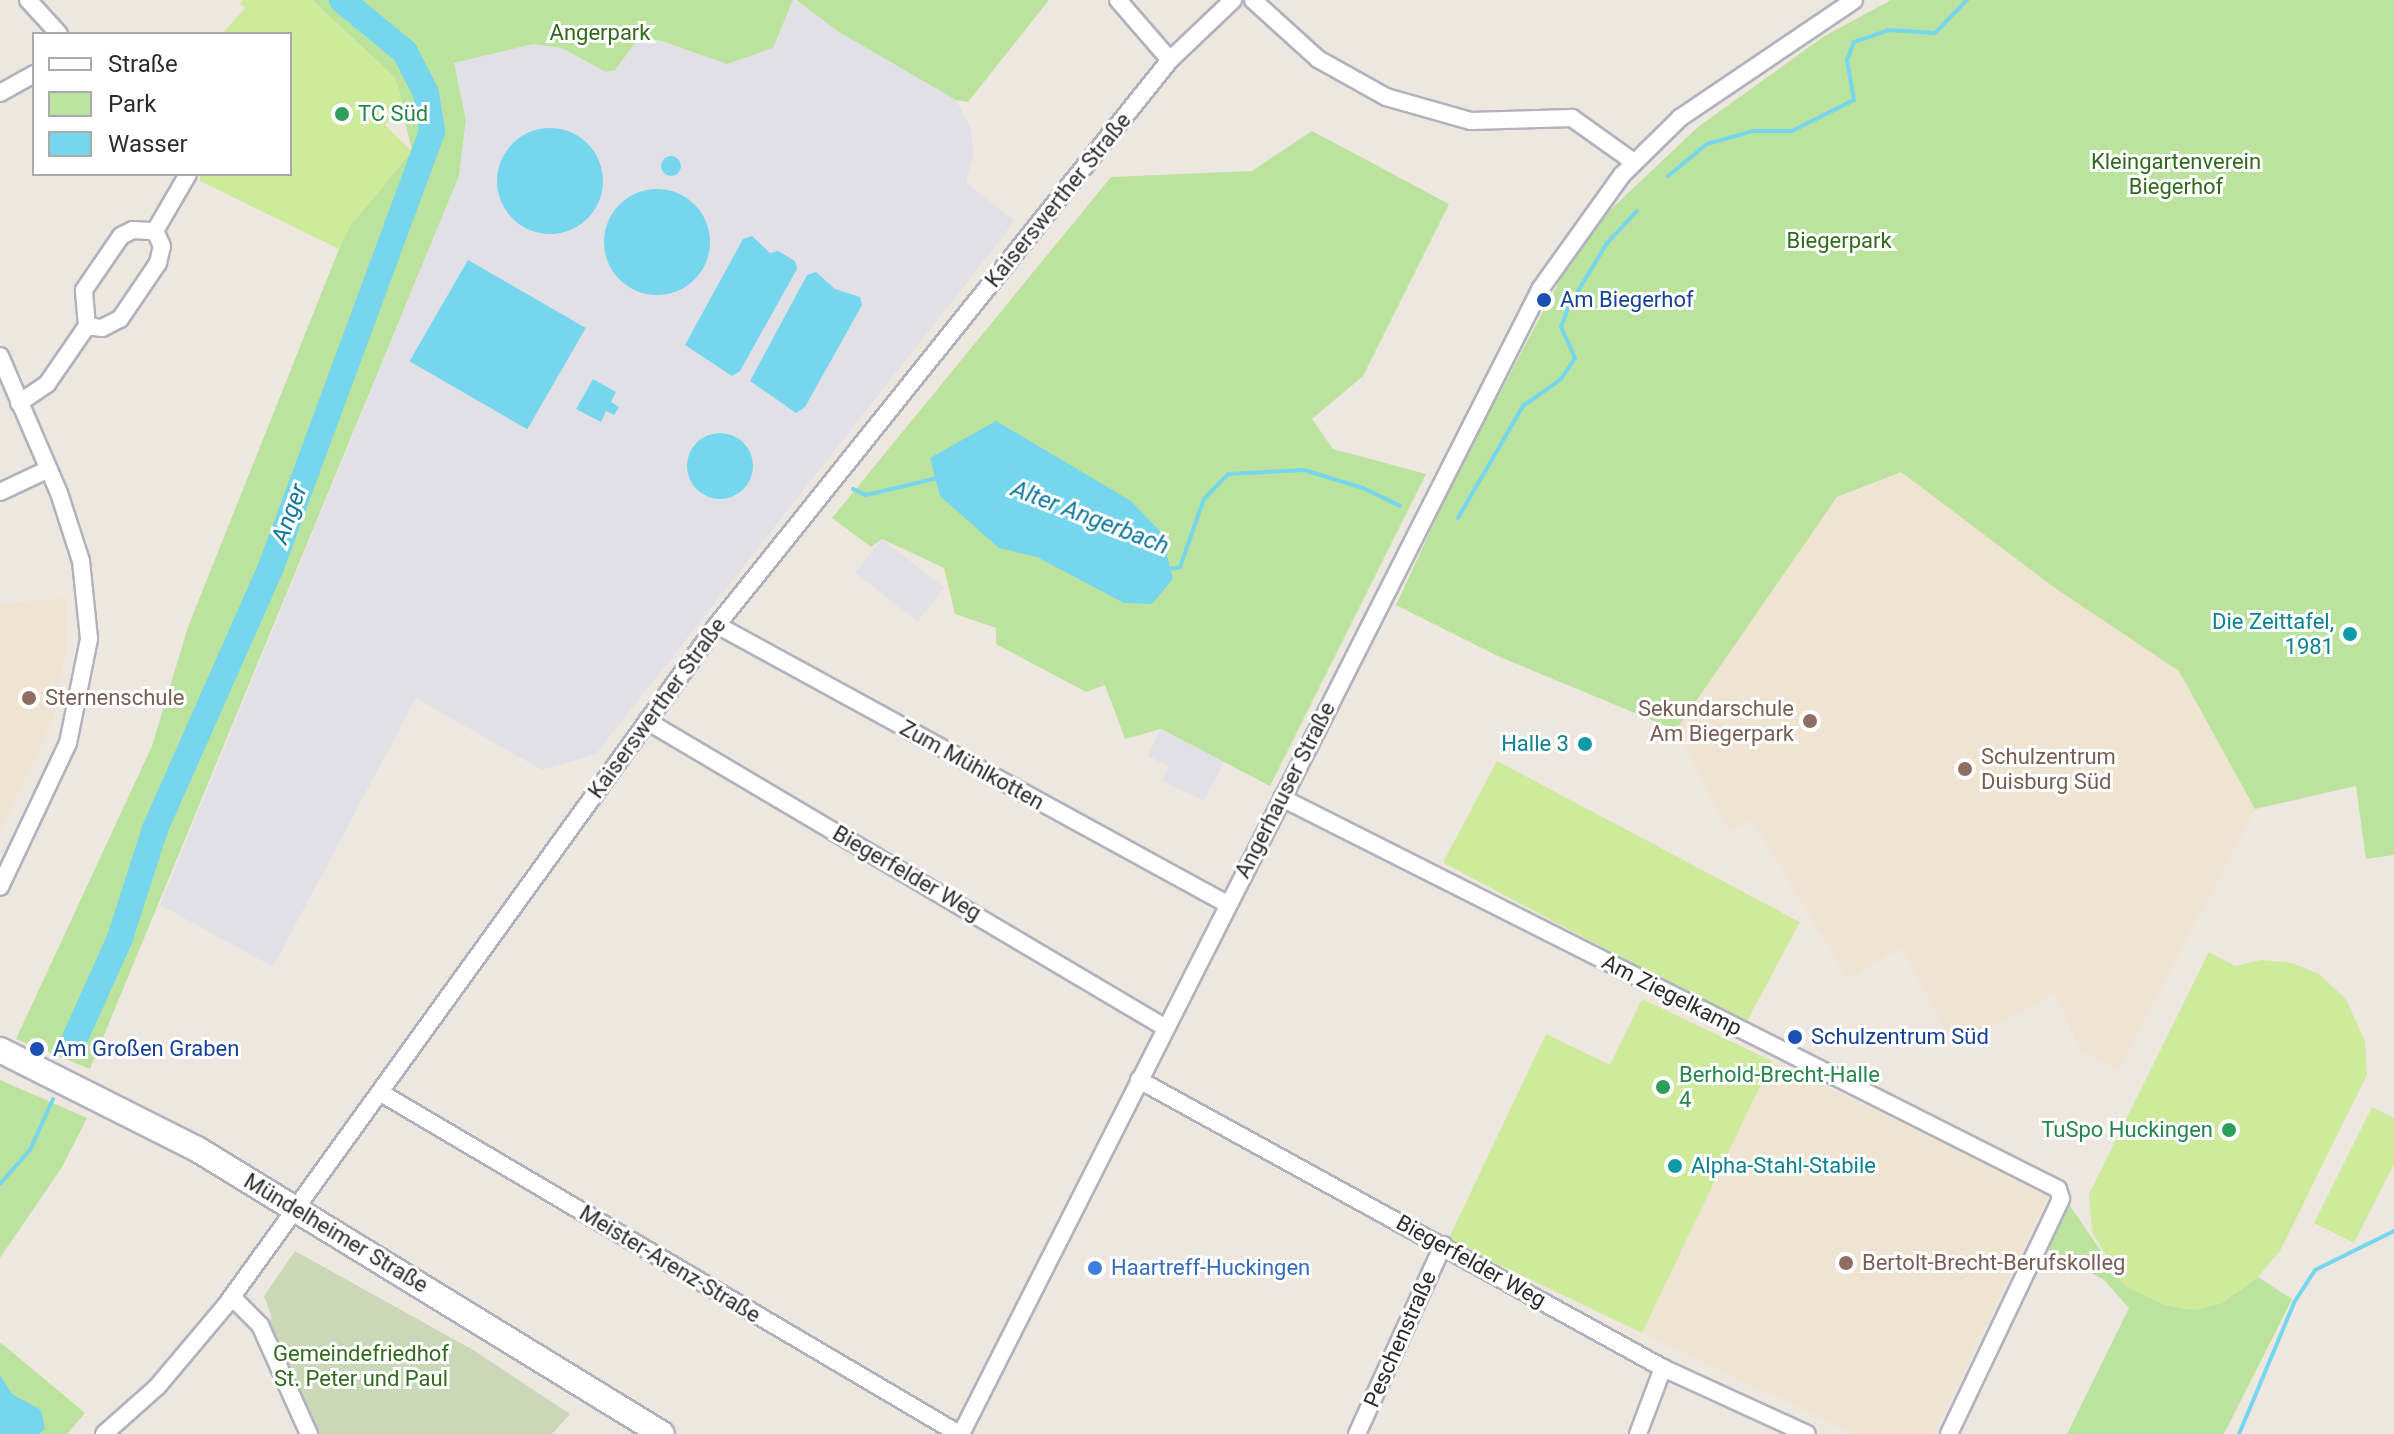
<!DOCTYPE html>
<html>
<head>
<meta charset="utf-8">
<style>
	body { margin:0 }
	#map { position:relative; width:2394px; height:1434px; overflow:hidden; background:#eee7e0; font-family:Roboto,sans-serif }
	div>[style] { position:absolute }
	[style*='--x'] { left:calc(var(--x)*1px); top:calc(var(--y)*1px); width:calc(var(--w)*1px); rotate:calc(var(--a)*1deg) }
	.industrial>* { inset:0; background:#e2e0e7; transform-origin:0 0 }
	.education>* { inset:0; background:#efe3d1 }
	.green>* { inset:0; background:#bbe39e }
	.cemetery>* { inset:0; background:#cad8b8 }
	.pitch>* { inset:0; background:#ceea9b; transform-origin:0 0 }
	.water>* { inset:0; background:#76d6ed; transform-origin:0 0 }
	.round { border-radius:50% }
	.stream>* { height:4px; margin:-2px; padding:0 2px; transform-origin:2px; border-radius:2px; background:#76d6ed }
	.river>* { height:26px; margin:-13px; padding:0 13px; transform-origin:13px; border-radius:13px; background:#76d6ed }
	.roads { filter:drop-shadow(2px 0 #b0b3bd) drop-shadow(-2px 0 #b0b3bd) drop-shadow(0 2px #b0b3bd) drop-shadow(0 -2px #b0b3bd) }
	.minor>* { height:16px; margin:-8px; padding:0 8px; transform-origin:8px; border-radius:8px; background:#fff }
	.secondary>* { height:24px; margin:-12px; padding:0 12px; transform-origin:12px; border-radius:12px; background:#fff }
	.dots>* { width:22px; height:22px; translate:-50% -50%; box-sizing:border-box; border:4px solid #fff; border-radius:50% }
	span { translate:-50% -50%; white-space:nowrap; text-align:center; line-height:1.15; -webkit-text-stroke:6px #fff; paint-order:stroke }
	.park-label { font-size:22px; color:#326b1d }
	.leisure-label { font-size:22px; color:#27864d }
	.left { translate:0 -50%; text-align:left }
	.right { translate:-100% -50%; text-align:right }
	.street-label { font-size:22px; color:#2d2d2d }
	.transit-label { font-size:22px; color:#164399 }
	.culture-label { font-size:22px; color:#0d838f }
	.education-label { font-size:22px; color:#785e54 }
	.shop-label { font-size:22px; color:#366cbe }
	.water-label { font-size:24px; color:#10779e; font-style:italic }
	.legend { position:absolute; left:32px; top:32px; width:260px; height:144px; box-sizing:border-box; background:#fff; border:2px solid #ababab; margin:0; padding:10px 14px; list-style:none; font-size:24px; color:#2d2d2d }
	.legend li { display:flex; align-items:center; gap:16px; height:40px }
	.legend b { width:40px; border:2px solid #ababab }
</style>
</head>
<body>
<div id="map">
	<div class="industrial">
		<div style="clip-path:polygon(793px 0,956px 100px,971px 128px,974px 154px,966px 182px,1013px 220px,1005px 234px,596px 754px,542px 770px,416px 698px,273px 967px,160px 905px,459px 176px,466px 120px,454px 62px,533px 44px,562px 48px,606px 72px,615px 69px,638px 39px,659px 40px,727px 64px,773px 48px)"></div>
		<div style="left:882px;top:539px;width:79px;height:43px;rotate:38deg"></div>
		<div style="clip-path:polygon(1160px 729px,1224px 762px,1204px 801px,1163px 781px,1168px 766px,1148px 756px)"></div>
	</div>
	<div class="education">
		<div style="clip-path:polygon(1901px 472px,2055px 588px,2179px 671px,2255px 809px,2118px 1070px,2080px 1050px,2055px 993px,1955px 1046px,1901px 948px,1848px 979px,1752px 820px,1729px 831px,1676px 730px,1836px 499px)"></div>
		<div style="clip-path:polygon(66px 598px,67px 641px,53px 719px,0 831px,0 604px)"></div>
		<div style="clip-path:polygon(1772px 1061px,2049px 1193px,1934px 1434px,1854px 1434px,1642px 1333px)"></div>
	</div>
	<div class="green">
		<div style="clip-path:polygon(312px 0,793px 0,773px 48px,727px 64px,659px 40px,638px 39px,615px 70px,606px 72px,562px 48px,533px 44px,454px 63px,466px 120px,459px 176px,90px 1069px,16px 1039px,152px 746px,188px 627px,339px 249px,350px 226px,412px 151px,395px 78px)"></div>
		<div style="clip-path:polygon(796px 0,1049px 0,968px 102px,956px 100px,839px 32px)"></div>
		<div style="clip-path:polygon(1891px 0,2394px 0,2394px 855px,2366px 859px,2356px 786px,2255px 809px,2179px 671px,2055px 588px,1901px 472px,1837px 497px,1676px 730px,1500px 657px,1396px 605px,1454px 480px,1530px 336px,1566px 269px,1609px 211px,1698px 127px,1823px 37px)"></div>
		<div style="clip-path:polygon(1312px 131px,1449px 204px,1363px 376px,1312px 419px,1333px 449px,1426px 474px,1270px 786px,1161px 729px,1125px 739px,1105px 685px,1086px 692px,996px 644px,996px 628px,955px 614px,944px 568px,882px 539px,871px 547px,832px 518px,1111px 177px,1252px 171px)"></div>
		<div style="clip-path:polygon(0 1080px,87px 1118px,62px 1167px,0 1258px)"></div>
		<div style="clip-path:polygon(2068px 1203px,2125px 1286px,2166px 1305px,2194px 1310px,2222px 1303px,2258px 1277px,2292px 1299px,2224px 1434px,2067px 1434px,2129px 1308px,2104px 1280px,2045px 1248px)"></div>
		<div style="clip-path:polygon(0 1342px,85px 1413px,67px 1434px,0 1434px)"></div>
	</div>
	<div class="cemetery">
		<div style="clip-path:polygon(295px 1251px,475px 1351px,570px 1414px,552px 1434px,318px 1434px,268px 1322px,272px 1318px,264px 1296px)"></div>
	</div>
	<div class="pitch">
		<div style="clip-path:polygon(243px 0,312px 0,395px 78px,403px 103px,385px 125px,412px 151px,350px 226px,339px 249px,200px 181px,200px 174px,290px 174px,290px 34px,222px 34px,245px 8px,240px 4px)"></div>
		<div style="left:1497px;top:761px;width:343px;height:115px;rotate:28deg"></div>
		<div style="clip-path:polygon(2209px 952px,2235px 966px,2261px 960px,2292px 963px,2319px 974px,2346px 999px,2365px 1041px,2367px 1075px,2280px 1251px,2258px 1277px,2222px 1303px,2194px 1310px,2166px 1305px,2125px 1286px,2092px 1232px,2089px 1194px)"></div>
		<div style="clip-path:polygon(1642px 999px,1772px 1061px,1642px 1333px,1448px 1240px,1546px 1034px,1610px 1065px)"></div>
		<div style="clip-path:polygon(2372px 1107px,2394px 1118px,2394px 1164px,2354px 1243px,2314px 1223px)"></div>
	</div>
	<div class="water">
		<div class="round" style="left:497px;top:128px;width:106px;height:106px"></div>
		<div class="round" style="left:661px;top:156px;width:20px;height:20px"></div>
		<div class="round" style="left:604px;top:189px;width:106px;height:106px"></div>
		<div style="clip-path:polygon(752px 236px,770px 253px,778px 251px,795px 261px,797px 269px,740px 371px,732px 376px,685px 345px,743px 239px)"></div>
		<div style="left:468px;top:260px;width:136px;height:117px;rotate:30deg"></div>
		<div style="clip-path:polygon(816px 272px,835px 289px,860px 297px,862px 305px,805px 407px,796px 413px,750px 381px,807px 275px)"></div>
		<div style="clip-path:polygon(593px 379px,616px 392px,611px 402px,619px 407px,614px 415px,606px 411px,601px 422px,576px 409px)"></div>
		<div style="clip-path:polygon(996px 421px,1131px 501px,1161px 532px,1173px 579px,1152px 604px,1124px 603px,1037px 557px,999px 548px,940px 496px,930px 458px)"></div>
		<div class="round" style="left:687px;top:433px;width:66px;height:66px"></div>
		<div style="clip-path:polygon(0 1375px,12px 1394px,41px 1410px,45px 1429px,39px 1434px,0 1434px)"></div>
	</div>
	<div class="stream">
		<div style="--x:1668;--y:176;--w:50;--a:-39.4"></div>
		<div style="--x:1707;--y:144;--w:48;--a:-15.8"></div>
		<div style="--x:1753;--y:131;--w:39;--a:0"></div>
		<div style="--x:1792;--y:131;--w:69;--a:-26.6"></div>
		<div style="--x:1854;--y:100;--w:41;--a:-99.9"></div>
		<div style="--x:1847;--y:60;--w:19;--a:-69"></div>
		<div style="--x:1854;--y:42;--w:36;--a:-19"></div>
		<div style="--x:1888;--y:30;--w:47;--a:3.7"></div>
		<div style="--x:1935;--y:33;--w:46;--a:-45.9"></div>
		<div style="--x:853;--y:489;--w:14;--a:25"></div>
		<div style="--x:866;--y:495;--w:74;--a:-13.3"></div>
		<div style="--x:1458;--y:518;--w:129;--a:-59.9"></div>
		<div style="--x:1523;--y:406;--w:47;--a:-35.4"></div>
		<div style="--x:1561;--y:379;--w:25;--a:-56"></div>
		<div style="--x:1575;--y:358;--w:34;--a:-114"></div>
		<div style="--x:1561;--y:327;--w:22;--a:-69"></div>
		<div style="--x:1569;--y:306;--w:74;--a:-58.9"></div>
		<div style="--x:1607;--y:243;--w:44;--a:-46.8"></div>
		<div style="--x:1170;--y:569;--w:10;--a:-11"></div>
		<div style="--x:1180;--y:567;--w:72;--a:-70.6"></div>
		<div style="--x:1204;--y:499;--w:35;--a:-46"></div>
		<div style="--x:1228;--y:474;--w:76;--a:-3"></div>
		<div style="--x:1304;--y:470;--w:62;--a:17"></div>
		<div style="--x:1363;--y:488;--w:41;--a:25.9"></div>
		<div style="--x:0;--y:1184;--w:45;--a:-48.6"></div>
		<div style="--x:30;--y:1150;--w:56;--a:-65.7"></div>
		<div style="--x:2239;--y:1434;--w:144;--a:-67.2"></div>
		<div style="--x:2295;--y:1301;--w:37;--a:-57"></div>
		<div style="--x:2315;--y:1270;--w:88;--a:-26.3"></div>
	</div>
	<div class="river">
		<div style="--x:72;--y:1045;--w:117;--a:-65.8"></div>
		<div style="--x:120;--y:938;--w:114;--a:-72.2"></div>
		<div style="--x:155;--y:829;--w:287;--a:-66.1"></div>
		<div style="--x:271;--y:567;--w:465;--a:-69.7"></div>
		<div style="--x:432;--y:131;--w:38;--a:-99"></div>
		<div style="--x:426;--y:93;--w:46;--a:-117.1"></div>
		<div style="--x:405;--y:52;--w:82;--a:-140.5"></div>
	</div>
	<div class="roads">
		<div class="minor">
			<div style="--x:28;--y:0;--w:46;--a:47.6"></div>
			<div style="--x:1118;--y:0;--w:79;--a:49.1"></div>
			<div style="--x:1253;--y:0;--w:88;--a:42.2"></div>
			<div style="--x:1318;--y:59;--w:78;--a:29.2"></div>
			<div style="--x:1386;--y:97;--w:88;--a:15.8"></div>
			<div style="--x:1471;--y:121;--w:101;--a:-1.7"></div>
			<div style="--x:1572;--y:118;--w:76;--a:35.4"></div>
			<div style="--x:0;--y:93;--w:39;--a:-29"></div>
			<div style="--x:87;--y:326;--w:15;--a:8"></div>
			<div style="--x:102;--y:328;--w:20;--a:-27"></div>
			<div style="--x:120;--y:319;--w:68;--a:-55.8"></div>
			<div style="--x:158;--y:263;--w:17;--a:-77"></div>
			<div style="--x:162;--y:246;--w:17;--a:-115"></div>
			<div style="--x:0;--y:356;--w:149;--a:66.7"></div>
			<div style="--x:59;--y:493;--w:71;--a:72.1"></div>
			<div style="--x:81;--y:561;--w:78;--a:84.1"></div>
			<div style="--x:89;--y:639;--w:106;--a:101.4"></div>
			<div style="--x:68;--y:743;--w:159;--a:115.3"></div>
			<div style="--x:19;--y:403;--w:34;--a:-34"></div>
			<div style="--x:47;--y:384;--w:70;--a:-55.4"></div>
			<div style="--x:87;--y:326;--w:36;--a:-95"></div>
			<div style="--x:84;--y:290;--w:65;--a:-55.6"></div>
			<div style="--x:121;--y:236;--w:13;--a:-27"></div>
			<div style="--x:133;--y:230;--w:22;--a:3"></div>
			<div style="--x:155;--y:231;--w:66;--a:-59.9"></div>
			<div style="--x:0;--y:492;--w:54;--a:-25.1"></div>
			<div style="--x:717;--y:625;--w:581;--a:28.68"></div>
			<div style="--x:647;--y:721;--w:603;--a:30.61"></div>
			<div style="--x:1282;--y:798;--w:869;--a:26.74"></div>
			<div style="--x:2058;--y:1189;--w:10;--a:73"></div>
			<div style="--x:2061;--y:1199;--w:260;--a:115.5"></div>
			<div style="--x:1139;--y:1080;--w:598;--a:28.79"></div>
			<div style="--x:1663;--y:1368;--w:158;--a:24.6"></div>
			<div style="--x:381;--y:1093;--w:671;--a:30.54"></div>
			<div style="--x:232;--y:1297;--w:40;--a:45"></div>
			<div style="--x:260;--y:1325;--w:120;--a:65.8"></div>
			<div style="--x:104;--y:1434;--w:71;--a:-41.6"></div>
			<div style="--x:157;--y:1387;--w:107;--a:-49.9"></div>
			<div style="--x:226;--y:1305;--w:839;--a:-54.17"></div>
			<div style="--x:717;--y:625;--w:724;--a:-51.28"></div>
			<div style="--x:1170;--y:60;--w:87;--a:-43.6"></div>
			<div style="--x:961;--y:1434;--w:1284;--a:-63.16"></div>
			<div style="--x:1541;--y:288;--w:139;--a:-54.4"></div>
			<div style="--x:1622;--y:175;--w:81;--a:-44.5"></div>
			<div style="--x:1680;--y:118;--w:210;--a:-34.1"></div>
			<div style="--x:1357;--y:1434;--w:208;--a:-65.5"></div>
			<div style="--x:1638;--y:1434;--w:71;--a:-69.3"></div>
		</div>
		<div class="secondary">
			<div style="--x:0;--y:1050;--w:220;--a:26.7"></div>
			<div style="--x:197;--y:1149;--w:545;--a:31.5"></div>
		</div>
	</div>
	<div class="dots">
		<div style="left:342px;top:114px;background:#2e9e5b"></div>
		<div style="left:1544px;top:300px;background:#1a4fb4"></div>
		<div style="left:2350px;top:634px;background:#0f9aa8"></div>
		<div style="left:29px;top:698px;background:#8d6e63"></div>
		<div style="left:1810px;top:721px;background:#8d6e63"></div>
		<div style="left:1585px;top:744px;background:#0f9aa8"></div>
		<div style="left:1965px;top:769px;background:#8d6e63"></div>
		<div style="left:1795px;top:1037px;background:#1a4fb4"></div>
		<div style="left:37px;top:1049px;background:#1a4fb4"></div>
		<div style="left:1663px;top:1087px;background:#2e9e5b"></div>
		<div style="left:2229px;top:1130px;background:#2e9e5b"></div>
		<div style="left:1675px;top:1166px;background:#0f9aa8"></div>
		<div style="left:1846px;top:1263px;background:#8d6e63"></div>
		<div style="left:1095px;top:1268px;background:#3f7fe0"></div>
	</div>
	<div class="park-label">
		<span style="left:600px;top:33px">Angerpark</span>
		<span style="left:2176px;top:174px">Kleingartenverein<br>Biegerhof</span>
		<span style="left:1839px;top:241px">Biegerpark</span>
		<span style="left:361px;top:1366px">Gemeindefriedhof<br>St. Peter und Paul</span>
	</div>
	<div class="leisure-label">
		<span class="left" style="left:358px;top:114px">TC Süd</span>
		<span class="left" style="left:1679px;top:1087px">Berhold-Brecht-Halle<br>4</span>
		<span class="right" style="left:2213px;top:1130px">TuSpo Huckingen</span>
	</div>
	<div class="street-label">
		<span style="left:1058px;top:200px;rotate:-51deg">Kaiserswerther Straße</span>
		<span style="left:657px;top:708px;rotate:-54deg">Kaiserswerther Straße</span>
		<span style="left:972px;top:765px;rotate:29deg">Zum Mühlkotten</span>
		<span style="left:1285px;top:790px;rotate:-63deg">Angerhauser Straße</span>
		<span style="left:907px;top:873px;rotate:30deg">Biegerfelder Weg</span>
		<span style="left:1672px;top:995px;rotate:27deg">Am Ziegelkamp</span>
		<span style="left:336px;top:1233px;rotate:31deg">Mündelheimer Straße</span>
		<span style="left:1471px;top:1261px;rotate:29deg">Biegerfelder Weg</span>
		<span style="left:670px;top:1264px;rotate:31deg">Meister-Arenz-Straße</span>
		<span style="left:1400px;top:1339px;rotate:-66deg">Peschenstraße</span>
	</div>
	<div class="transit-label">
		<span class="left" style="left:1560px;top:300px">Am Biegerhof</span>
		<span class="left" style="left:1811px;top:1037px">Schulzentrum Süd</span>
		<span class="left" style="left:53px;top:1049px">Am Großen Graben</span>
	</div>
	<div class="culture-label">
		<span class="right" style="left:2334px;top:634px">Die Zeittafel,<br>1981</span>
		<span class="right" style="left:1569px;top:744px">Halle 3</span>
		<span class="left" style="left:1691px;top:1166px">Alpha-Stahl-Stabile</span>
	</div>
	<div class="education-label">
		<span class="left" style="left:45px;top:698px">Sternenschule</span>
		<span class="right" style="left:1794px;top:721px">Sekundarschule<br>Am Biegerpark</span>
		<span class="left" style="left:1981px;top:769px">Schulzentrum<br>Duisburg Süd</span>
		<span class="left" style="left:1862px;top:1263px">Bertolt-Brecht-Berufskolleg</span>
	</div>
	<div class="shop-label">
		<span class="left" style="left:1111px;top:1268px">Haartreff-Huckingen</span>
	</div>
	<div class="water-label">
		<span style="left:290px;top:514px;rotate:-70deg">Anger</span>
		<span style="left:1090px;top:518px;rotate:21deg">Alter Angerbach</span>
	</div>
	<ul class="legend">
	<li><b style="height:10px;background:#fff"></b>Straße</li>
	<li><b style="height:22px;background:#bbe39e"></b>Park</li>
	<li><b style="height:22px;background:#76d6ed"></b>Wasser</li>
	</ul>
</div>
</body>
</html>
